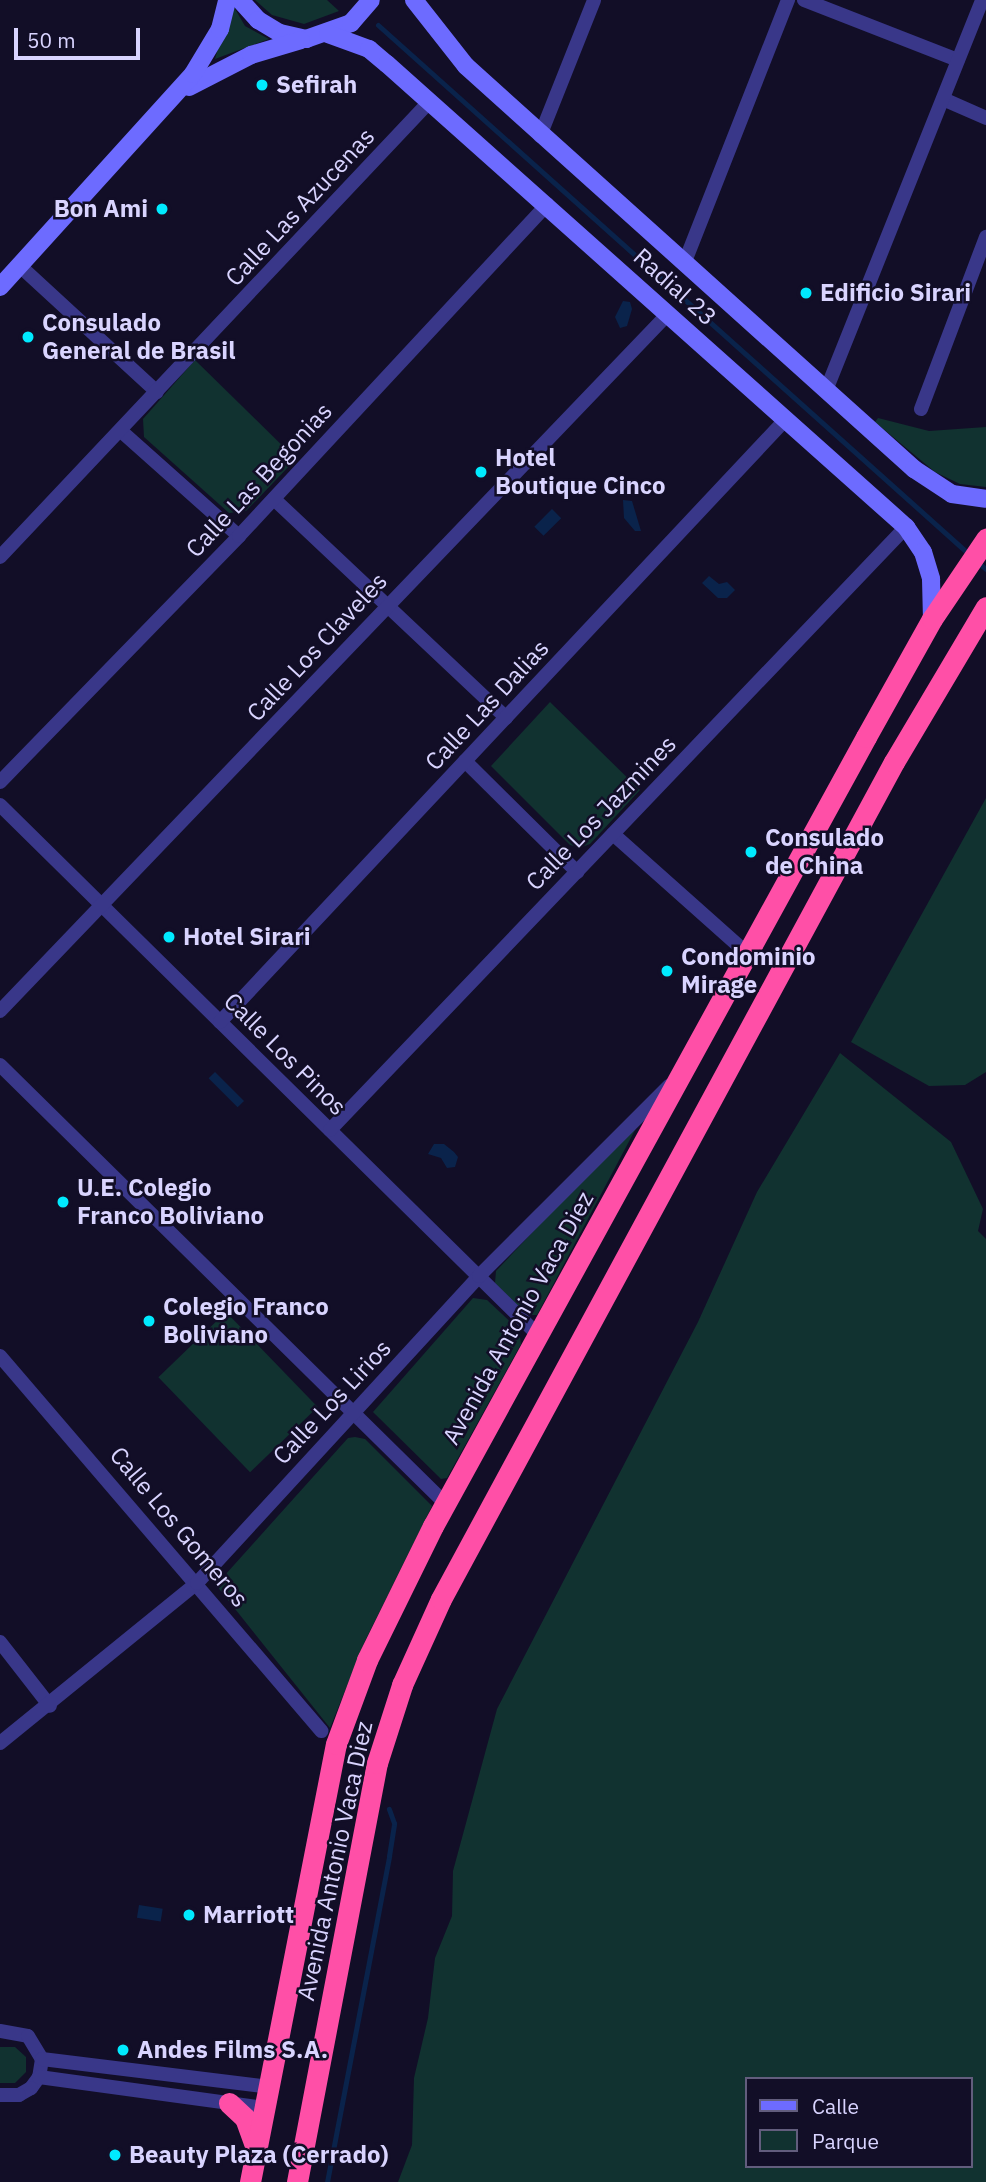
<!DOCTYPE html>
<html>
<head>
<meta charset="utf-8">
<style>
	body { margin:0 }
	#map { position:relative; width:986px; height:2182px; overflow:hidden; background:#120e27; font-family:"IBM Plex Sans",sans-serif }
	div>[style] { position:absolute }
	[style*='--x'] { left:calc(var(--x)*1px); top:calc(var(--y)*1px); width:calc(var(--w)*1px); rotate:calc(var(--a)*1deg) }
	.green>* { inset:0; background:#113230; transform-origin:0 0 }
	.water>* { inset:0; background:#0a234b; transform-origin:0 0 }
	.stream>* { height:5px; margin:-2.5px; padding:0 2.5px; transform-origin:2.5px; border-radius:2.5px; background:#0a234b }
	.street>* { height:14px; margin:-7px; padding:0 7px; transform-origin:7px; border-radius:7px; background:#393789 }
	.secondary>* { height:18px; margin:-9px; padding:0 9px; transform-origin:9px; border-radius:9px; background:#6d6bff }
	.highway>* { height:21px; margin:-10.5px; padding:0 10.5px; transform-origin:10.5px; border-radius:10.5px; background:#ff4fa7 }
	.dots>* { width:19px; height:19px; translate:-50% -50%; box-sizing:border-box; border:4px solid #120e27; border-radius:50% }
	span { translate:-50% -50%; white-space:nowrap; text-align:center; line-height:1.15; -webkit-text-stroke:5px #120e27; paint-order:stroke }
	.poi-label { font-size:24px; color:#d9d4ff; font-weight:700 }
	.left { translate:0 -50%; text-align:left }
	.right { translate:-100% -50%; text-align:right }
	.street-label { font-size:24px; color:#d9d4ff }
	.legend { position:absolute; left:745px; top:2077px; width:228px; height:91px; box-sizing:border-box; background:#120e27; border:2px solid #625d7d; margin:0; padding:9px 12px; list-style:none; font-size:21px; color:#d9d4ff }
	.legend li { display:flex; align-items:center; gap:14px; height:35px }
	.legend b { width:35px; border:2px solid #625d7d }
	.scale { position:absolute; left:14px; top:28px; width:126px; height:32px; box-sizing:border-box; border:4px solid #d9d4ff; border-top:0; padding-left:9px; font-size:21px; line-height:24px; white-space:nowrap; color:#d9d4ff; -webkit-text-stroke:5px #120e27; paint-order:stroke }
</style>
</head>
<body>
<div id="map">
	<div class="green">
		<div style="clip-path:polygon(255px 0,327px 0,339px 11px,304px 24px,272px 15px)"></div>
		<div style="clip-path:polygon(231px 2px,245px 26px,269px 39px,215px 59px)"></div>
		<div style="clip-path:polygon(195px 360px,296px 459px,246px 511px,229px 513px,144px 437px,143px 419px)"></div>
		<div style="clip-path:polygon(878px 418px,929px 431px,986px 427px,986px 487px,960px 484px,935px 472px,875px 422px)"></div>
		<div style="clip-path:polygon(550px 702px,640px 790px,590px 844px,580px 848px,570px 845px,491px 766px)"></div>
		<div style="clip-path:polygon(986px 798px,986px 1072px,965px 1085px,929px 1086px,851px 1042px)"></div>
		<div style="clip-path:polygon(evenodd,840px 1053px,951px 1142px,983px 1209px,978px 1231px,986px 1239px,986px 2182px,398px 2182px,412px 2145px,414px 2078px,428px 2018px,435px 1958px,452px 1916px,453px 1871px,497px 1709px,698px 1322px,757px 1192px,840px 1053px,746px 2079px,970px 2079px,970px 2166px,746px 2166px,746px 2079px)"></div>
		<div style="clip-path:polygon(643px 1115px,537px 1315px,526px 1315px,495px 1283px,496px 1271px)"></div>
		<div style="clip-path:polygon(473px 1298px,487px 1300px,519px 1330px,521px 1344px,447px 1478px,441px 1479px,373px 1412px)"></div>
		<div style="left:226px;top:1312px;width:132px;height:94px;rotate:46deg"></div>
		<div style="clip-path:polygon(355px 1437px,365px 1439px,432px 1506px,365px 1641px,330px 1728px,216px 1585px,348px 1438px)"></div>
		<div style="clip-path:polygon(0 2047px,15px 2047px,26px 2057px,26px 2072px,15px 2083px,0 2083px)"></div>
	</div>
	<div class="water">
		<div style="clip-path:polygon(623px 301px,630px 302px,632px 309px,627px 326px,620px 328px,615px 317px)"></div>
		<div style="clip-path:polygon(623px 500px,632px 501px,641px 531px,635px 531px,624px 518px)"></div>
		<div style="left:552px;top:509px;width:13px;height:25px;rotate:45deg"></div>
		<div style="clip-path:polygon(709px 576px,719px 584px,727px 582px,735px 590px,727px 598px,718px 598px,702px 583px)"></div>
		<div style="left:215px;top:1072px;width:41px;height:9px;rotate:45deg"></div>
		<div style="clip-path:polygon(434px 1144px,444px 1144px,454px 1152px,458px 1157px,455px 1167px,447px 1168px,441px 1158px,428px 1154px)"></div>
		<div style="left:139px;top:1905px;width:24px;height:13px;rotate:9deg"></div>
	</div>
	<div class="stream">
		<div style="--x:378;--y:25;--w:795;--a:41.84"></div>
		<div style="--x:977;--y:562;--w:11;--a:38"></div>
		<div style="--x:327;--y:2182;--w:332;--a:-79.2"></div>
		<div style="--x:389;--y:1856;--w:33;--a:-81"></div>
		<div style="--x:394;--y:1823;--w:15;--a:-110"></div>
	</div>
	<div class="street">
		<div style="--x:804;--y:0;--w:165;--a:21.3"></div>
		<div style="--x:943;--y:99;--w:47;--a:23.8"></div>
		<div style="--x:540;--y:136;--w:146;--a:-68.3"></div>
		<div style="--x:684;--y:264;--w:284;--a:-68.5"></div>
		<div style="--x:20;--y:266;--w:186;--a:42.6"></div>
		<div style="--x:827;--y:388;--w:418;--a:-68.2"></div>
		<div style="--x:921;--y:409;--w:184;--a:-69.3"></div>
		<div style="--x:121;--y:431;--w:158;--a:41.7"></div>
		<div style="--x:274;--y:499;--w:319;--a:43.3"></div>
		<div style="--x:0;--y:557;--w:627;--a:-46.68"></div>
		<div style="--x:465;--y:761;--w:158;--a:44.7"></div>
		<div style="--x:0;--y:782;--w:343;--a:-45.8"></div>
		<div style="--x:239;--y:536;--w:453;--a:-47.1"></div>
		<div style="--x:0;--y:805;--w:755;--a:44.57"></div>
		<div style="--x:613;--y:834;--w:182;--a:41.7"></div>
		<div style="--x:0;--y:1011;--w:965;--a:-46.22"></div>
		<div style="--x:220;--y:1022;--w:827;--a:-46.81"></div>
		<div style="--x:0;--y:1065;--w:626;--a:44.55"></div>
		<div style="--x:330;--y:1130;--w:834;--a:-46.31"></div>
		<div style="--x:0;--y:1356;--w:494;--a:49.4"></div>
		<div style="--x:0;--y:1642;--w:81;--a:52"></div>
		<div style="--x:0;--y:1743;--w:254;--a:-39.1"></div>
		<div style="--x:197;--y:1583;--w:417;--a:-47.4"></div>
		<div style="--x:479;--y:1276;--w:269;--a:-45"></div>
		<div style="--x:0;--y:2031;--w:28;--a:10"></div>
		<div style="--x:28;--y:2036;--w:27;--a:59"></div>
		<div style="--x:42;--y:2059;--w:18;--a:99"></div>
		<div style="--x:39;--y:2077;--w:14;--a:126"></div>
		<div style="--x:31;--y:2088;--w:14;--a:150"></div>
		<div style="--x:19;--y:2095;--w:19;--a:180"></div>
		<div style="--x:42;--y:2059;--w:229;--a:7"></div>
		<div style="--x:39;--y:2077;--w:228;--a:7.8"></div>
	</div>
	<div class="secondary">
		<div style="--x:240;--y:0;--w:27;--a:48"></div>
		<div style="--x:258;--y:20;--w:26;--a:31"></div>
		<div style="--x:280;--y:33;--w:27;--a:13"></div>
		<div style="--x:306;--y:39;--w:48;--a:-19.6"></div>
		<div style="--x:351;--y:23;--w:30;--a:-49"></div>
		<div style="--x:414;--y:0;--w:84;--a:51.8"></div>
		<div style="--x:466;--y:66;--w:603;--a:41.97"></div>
		<div style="--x:914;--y:469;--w:45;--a:33.3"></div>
		<div style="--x:952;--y:494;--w:34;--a:8"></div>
		<div style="--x:328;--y:34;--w:44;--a:20.1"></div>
		<div style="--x:369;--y:49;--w:23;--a:40"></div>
		<div style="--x:387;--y:64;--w:696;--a:41.74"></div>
		<div style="--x:906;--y:527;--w:30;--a:56"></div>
		<div style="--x:923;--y:552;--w:28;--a:73"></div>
		<div style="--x:931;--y:579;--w:40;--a:88.6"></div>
		<div style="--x:189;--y:87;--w:70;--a:-27.3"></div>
		<div style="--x:251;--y:55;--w:52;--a:-16.7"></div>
		<div style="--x:0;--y:287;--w:287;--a:-47.8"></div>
		<div style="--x:193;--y:74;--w:52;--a:-59"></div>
		<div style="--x:220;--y:29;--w:30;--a:-76"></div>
	</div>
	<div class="highway">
		<div style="--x:229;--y:2103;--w:22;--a:43"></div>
		<div style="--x:245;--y:2118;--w:32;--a:70"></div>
		<div style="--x:250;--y:2182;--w:446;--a:-78.9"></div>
		<div style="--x:336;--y:1744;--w:90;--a:-69.7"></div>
		<div style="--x:367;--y:1660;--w:149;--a:-63.8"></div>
		<div style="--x:433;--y:1526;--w:900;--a:-61.24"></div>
		<div style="--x:866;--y:737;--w:135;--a:-60.8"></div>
		<div style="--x:932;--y:619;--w:97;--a:-56"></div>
		<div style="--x:297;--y:2182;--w:427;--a:-79.2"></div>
		<div style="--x:377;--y:1763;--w:82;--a:-72.2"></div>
		<div style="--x:402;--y:1685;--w:94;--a:-65.6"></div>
		<div style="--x:441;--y:1599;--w:952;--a:-61.58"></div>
		<div style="--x:894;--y:762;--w:180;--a:-59.3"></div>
	</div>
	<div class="dots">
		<div style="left:262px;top:85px;background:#00eaff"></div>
		<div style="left:162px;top:209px;background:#00eaff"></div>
		<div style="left:806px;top:293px;background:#00eaff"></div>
		<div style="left:28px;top:337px;background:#00eaff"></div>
		<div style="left:481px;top:472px;background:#00eaff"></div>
		<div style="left:751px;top:852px;background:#00eaff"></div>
		<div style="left:169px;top:937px;background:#00eaff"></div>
		<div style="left:667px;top:971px;background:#00eaff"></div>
		<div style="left:63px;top:1202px;background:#00eaff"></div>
		<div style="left:149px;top:1321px;background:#00eaff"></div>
		<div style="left:189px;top:1915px;background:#00eaff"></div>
		<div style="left:123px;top:2050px;background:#00eaff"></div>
		<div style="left:115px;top:2155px;background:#00eaff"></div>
	</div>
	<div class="poi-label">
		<span class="left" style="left:276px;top:85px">Sefirah</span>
		<span class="right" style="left:148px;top:209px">Bon Ami</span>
		<span class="left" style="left:820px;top:293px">Edificio Sirari</span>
		<span class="left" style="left:42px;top:337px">Consulado<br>General de Brasil</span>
		<span class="left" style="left:495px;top:472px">Hotel<br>Boutique Cinco</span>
		<span class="left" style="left:765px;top:852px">Consulado<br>de China</span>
		<span class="left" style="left:183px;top:937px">Hotel Sirari</span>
		<span class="left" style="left:681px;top:971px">Condominio<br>Mirage</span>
		<span class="left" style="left:77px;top:1202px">U.E. Colegio<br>Franco Boliviano</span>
		<span class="left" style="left:163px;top:1321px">Colegio Franco<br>Boliviano</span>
		<span class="left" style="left:203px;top:1915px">Marriott</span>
		<span class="left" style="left:137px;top:2050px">Andes Films S.A.</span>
		<span class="left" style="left:129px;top:2155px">Beauty Plaza (Cerrado)</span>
	</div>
	<div class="street-label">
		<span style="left:300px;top:207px;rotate:-47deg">Calle Las Azucenas</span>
		<span style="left:675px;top:287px;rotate:42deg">Radial 23</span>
		<span style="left:259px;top:480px;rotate:-47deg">Calle Las Begonias</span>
		<span style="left:317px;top:647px;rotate:-47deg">Calle Los Claveles</span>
		<span style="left:487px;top:705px;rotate:-47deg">Calle Las Dalias</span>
		<span style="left:601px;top:813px;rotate:-46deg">Calle Los Jazmines</span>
		<span style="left:285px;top:1054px;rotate:45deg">Calle Los Pinos</span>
		<span style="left:518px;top:1318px;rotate:-61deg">Avenida Antonio Vaca Diez</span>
		<span style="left:332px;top:1402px;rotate:-47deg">Calle Los Lirios</span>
		<span style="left:179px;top:1527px;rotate:50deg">Calle Los Gomeros</span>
		<span style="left:335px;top:1861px;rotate:-78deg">Avenida Antonio Vaca Diez</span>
	</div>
	<ul class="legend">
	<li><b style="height:9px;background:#6d6bff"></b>Calle</li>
	<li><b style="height:19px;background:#113230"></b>Parque</li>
	</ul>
	<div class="scale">50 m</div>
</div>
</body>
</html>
